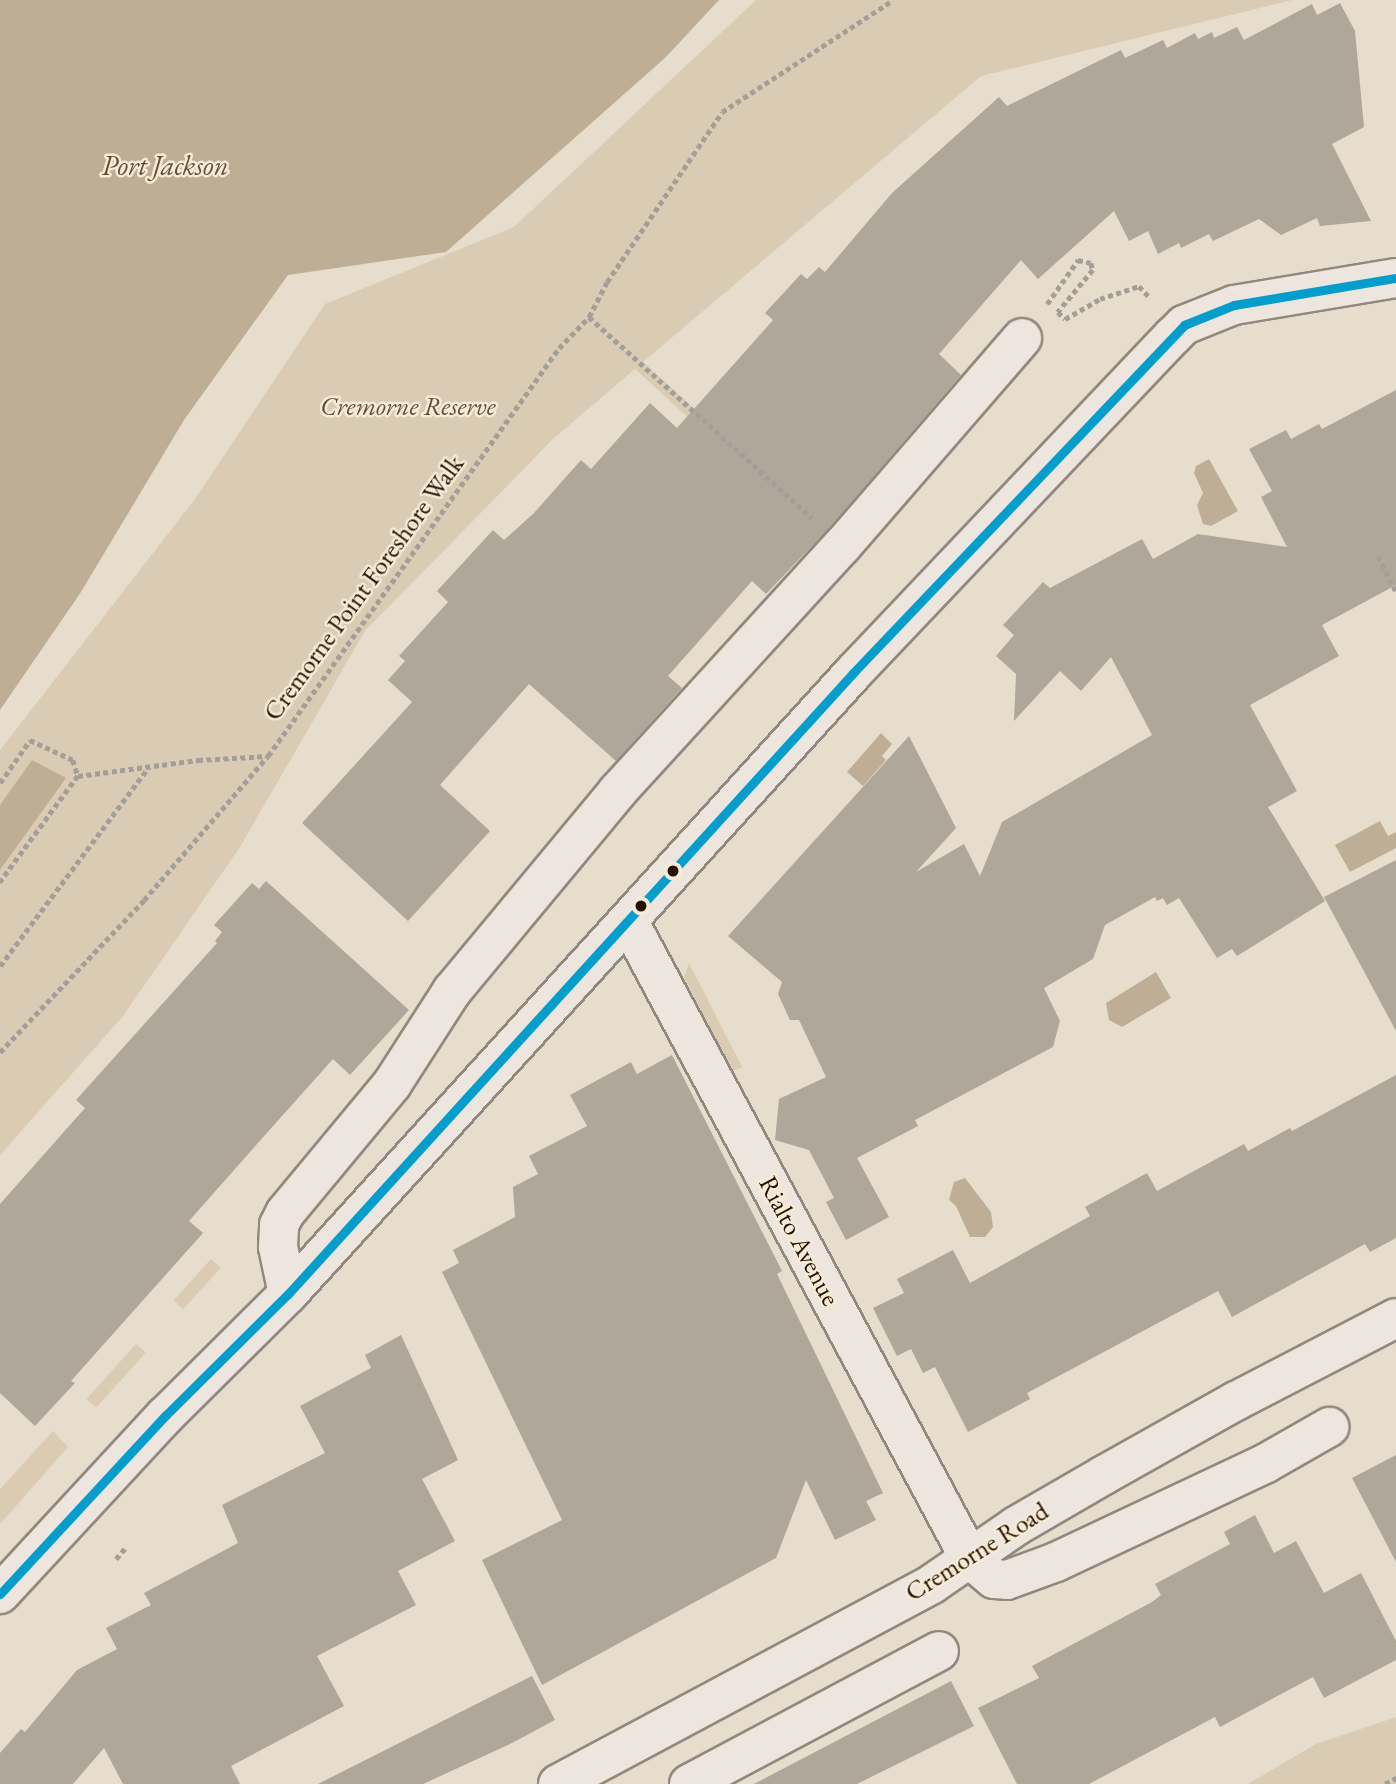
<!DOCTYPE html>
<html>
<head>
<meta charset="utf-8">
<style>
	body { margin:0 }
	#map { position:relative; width:1396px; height:1784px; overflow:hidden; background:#e7ddcc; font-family:"EB Garamond",serif }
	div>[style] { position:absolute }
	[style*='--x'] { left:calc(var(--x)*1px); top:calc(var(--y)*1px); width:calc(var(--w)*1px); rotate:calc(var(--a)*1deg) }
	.green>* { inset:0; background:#dacbb4; transform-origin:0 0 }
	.water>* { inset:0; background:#beae96 }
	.building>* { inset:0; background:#afa79a }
	.path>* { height:4.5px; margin-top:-2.25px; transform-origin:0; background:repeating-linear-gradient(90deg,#a49e96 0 5px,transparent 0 8.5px) }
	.roads { filter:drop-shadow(2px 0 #91897d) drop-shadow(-2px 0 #91897d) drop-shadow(0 2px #91897d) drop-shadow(0 -2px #91897d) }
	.minor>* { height:38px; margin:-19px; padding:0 19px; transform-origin:19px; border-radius:19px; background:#ece6de }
	.bus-1>* { height:9px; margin:-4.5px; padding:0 4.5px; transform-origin:4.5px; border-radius:4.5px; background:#059dcb }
	.dots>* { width:19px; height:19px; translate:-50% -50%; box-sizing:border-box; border:4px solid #f7ebd7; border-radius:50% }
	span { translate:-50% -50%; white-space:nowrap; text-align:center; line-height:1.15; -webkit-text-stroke:5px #f7ebd7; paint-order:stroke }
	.park-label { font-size:26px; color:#604e38; font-style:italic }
	.street-label { font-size:26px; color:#241200 }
	.water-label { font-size:28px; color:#614f39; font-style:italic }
</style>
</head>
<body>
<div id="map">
	<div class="green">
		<div style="clip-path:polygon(756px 0,1292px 0,981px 76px,643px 362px,830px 532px,823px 541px,635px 369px,554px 438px,365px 631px,240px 847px,123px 1016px,0 1155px,0 750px,195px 499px,325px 304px,514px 227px)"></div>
		<div style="clip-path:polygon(689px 963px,742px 1067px,733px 1071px,684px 977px)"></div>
		<div style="left:211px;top:1259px;width:13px;height:56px;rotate:42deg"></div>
		<div style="left:136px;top:1344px;width:13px;height:74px;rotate:42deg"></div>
		<div style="clip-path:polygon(53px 1431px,68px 1447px,0 1524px,0 1489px)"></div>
		<div style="clip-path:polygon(1396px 1717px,1396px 1784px,1248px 1784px,1316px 1744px)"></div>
	</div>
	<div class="water">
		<div style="clip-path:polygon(0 0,719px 0,666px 57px,446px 252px,288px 275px,184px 420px,81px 592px,0 710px)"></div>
		<div style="clip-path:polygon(1209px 459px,1238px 511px,1211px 526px,1203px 524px,1197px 505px,1203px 493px,1194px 473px,1196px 466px)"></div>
		<div style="clip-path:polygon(881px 733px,892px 744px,882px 756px,886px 760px,863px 786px,847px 772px)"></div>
		<div style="clip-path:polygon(32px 760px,66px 778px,0 870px,0 805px)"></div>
		<div style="clip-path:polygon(1380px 821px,1388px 836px,1396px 832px,1396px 848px,1350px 872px,1335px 845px)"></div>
		<div style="clip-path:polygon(1156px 972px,1171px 998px,1122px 1027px,1109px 1020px,1106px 1003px)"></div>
		<div style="clip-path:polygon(965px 1178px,991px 1212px,993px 1227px,985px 1237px,970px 1237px,956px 1206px,949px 1200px,954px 1182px)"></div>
	</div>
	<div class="building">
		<div style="clip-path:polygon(1340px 3px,1355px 31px,1364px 127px,1332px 144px,1371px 221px,1320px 226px,1317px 218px,1281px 235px,1259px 219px,1213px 241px,1209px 234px,1181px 248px,1179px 243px,1158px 254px,1148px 231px,1129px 241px,1114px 211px,1038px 279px,1021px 260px,939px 354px,961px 375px,829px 528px,766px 594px,752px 581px,668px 676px,682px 688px,616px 761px,529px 684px,440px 785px,490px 831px,408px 921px,302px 823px,412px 702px,388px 680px,405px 661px,399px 656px,448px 602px,437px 591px,493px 530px,504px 540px,534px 513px,581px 460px,591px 469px,650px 403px,677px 428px,773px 320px,765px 313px,801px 274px,807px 279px,819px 267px,825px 272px,892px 193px,999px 97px,1007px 106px,1121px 50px,1125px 58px,1163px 40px,1167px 48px,1195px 33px,1198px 39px,1212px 32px,1214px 38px,1237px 27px,1244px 40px,1312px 4px,1317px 15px)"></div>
		<div style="clip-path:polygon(1396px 390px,1396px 585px,1322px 625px,1339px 656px,1250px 705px,1297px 791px,1268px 807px,1325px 901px,1237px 956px,1232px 949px,1217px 958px,1179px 898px,1167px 905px,1163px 898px,1157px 901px,1155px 897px,1105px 925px,1093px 959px,1044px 988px,1060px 1021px,1053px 1047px,915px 1120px,918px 1126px,857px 1158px,889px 1217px,846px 1240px,826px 1202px,834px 1198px,809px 1150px,775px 1140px,779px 1099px,826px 1077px,799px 1020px,790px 1020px,778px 994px,782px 982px,728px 936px,909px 736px,956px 828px,916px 872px,964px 844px,980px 876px,1002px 822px,1152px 735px,1111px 657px,1081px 691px,1060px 671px,1014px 721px,1016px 674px,996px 656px,1014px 635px,1003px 625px,1043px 582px,1050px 588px,1142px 539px,1153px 559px,1198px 534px,1287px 547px,1261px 497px,1272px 491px,1249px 449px,1286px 430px,1291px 439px,1319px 424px,1322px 429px)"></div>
		<div style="clip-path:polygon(1396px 860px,1396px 1031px,1324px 897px)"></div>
		<div style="clip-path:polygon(266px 881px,409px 1010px,350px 1075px,333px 1059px,257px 1144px,189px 1221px,203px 1233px,71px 1381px,75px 1383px,35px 1426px,0 1393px,0 1204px,85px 1108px,76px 1100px,217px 943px,215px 941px,222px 932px,214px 925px,252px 883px,259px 889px)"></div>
		<div style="clip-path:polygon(672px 1055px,782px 1271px,777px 1274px,883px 1493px,866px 1501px,876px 1520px,835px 1540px,806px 1480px,776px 1558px,542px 1685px,482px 1560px,562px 1520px,442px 1272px,459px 1263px,453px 1250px,515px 1217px,513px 1187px,538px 1174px,529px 1156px,587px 1126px,570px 1095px,631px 1062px,637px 1074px)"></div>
		<div style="clip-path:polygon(1396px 1075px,1396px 1238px,1370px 1252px,1365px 1244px,1232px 1317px,1218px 1291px,1027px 1393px,1030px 1399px,968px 1432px,935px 1367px,923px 1373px,911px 1349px,897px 1356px,873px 1308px,904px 1293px,897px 1279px,953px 1250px,970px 1283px,1090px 1216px,1085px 1207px,1147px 1173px,1157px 1191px,1244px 1144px,1248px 1151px,1290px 1128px,1292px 1131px)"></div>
		<div style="clip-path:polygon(401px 1335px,458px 1460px,422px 1479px,455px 1541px,398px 1571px,416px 1605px,317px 1656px,344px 1706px,231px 1766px,240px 1784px,123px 1784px,104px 1748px,73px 1784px,0 1784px,0 1753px,21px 1729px,25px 1732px,77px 1670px,117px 1649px,106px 1628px,151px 1605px,144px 1593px,238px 1543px,222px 1505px,325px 1453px,300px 1406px,371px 1368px,365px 1355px)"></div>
		<div style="clip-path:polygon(1396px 1455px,1396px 1562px,1352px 1478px)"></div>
		<div style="clip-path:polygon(1255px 1515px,1274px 1553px,1296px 1541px,1324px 1593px,1361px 1573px,1396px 1641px,1396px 1660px,1324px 1698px,1313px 1677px,1220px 1727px,1215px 1717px,1089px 1784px,1017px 1784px,978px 1708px,1039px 1678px,1032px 1666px,1152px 1602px,1161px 1595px,1155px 1584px,1230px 1544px,1224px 1532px)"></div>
		<div style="clip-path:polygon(532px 1676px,555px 1720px,512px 1743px,423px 1784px,318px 1784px)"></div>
		<div style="clip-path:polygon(951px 1681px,974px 1726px,857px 1784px,754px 1784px)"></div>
	</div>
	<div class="path">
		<div style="--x:1047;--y:304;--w:54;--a:-54.8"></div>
		<div style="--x:1078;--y:260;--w:13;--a:13"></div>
		<div style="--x:1091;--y:263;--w:7;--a:74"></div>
		<div style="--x:1093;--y:270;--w:55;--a:129.8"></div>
		<div style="--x:1058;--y:312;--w:10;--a:45"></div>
		<div style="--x:1065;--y:319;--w:40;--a:-29.7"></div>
		<div style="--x:1100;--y:299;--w:41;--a:-18.4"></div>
		<div style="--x:1139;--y:286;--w:16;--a:47"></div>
		<div style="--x:589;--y:317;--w:300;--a:42"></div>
		<div style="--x:1378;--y:556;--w:39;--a:63"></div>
		<div style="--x:78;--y:776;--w:121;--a:-7.6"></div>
		<div style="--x:198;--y:760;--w:69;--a:-3.3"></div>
		<div style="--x:0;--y:783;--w:52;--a:-55.1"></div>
		<div style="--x:30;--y:740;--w:47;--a:24.9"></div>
		<div style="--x:73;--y:760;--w:17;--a:73"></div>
		<div style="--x:78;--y:776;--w:132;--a:126.3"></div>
		<div style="--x:0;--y:966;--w:247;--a:-53.2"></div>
		<div style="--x:0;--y:1052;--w:209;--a:-46.5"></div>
		<div style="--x:144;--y:900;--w:190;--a:-49.3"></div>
		<div style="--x:268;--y:756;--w:501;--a:-54.5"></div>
		<div style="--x:559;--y:348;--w:43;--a:-45.9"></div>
		<div style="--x:589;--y:317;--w:39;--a:-63"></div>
		<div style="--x:607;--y:282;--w:205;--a:-55.9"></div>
		<div style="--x:722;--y:112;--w:204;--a:-33.2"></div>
		<div style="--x:116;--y:1559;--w:16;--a:-50"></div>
		<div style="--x:1385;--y:1784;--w:13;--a:-29"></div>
	</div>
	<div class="roads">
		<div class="minor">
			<div style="--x:629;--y:922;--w:723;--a:61.84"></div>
			<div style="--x:970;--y:1559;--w:31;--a:40"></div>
			<div style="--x:994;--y:1579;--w:13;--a:4"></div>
			<div style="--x:1007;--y:1580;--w:52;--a:-20.2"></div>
			<div style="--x:1056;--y:1562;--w:232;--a:-25.2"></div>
			<div style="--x:1266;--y:1463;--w:73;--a:-29.7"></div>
			<div style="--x:288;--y:1294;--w:48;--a:-102"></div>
			<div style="--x:278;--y:1247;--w:22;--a:-87"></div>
			<div style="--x:279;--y:1225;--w:13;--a:-63"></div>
			<div style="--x:285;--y:1213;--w:168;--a:-50.3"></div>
			<div style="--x:392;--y:1084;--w:111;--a:-57.2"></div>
			<div style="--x:452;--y:991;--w:259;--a:-50.3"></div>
			<div style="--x:617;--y:792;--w:333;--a:-47.6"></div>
			<div style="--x:842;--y:546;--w:275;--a:-49.1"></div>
			<div style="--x:0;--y:1594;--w:243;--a:-47.2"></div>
			<div style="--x:165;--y:1416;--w:173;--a:-44.8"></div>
			<div style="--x:288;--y:1294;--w:840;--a:-47.7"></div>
			<div style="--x:853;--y:673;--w:465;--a:-46.5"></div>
			<div style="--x:1173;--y:336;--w:16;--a:-45"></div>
			<div style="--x:1184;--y:325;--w:54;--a:-21.8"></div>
			<div style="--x:1234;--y:305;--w:164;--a:-9.5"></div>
			<div style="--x:558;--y:1784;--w:424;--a:-28.1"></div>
			<div style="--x:932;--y:1584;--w:102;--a:-34.6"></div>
			<div style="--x:1016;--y:1526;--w:102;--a:-30.1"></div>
			<div style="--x:1104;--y:1475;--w:151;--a:-29.3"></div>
			<div style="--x:1236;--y:1401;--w:180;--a:-27.4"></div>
			<div style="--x:689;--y:1784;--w:283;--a:-28"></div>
		</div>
	</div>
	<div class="bus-1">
		<div style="--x:0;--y:1594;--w:243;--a:-47.2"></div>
		<div style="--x:165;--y:1416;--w:173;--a:-44.8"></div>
		<div style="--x:288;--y:1294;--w:840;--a:-47.7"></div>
		<div style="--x:853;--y:673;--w:480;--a:-46.4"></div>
		<div style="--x:1184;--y:325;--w:54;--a:-21.8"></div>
		<div style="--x:1234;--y:305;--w:164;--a:-9.5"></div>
	</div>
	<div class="dots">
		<div style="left:673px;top:871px;background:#241200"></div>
		<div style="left:641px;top:906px;background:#241200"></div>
	</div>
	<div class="park-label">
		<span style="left:408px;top:407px">Cremorne Reserve</span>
	</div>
	<div class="street-label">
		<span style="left:364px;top:588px;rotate:-54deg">Cremorne Point Foreshore Walk</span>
		<span style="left:799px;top:1241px;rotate:62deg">Rialto Avenue</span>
		<span style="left:977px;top:1552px;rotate:-32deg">Cremorne Road</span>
	</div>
	<div class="water-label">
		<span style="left:165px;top:165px">Port Jackson</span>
	</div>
</div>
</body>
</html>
